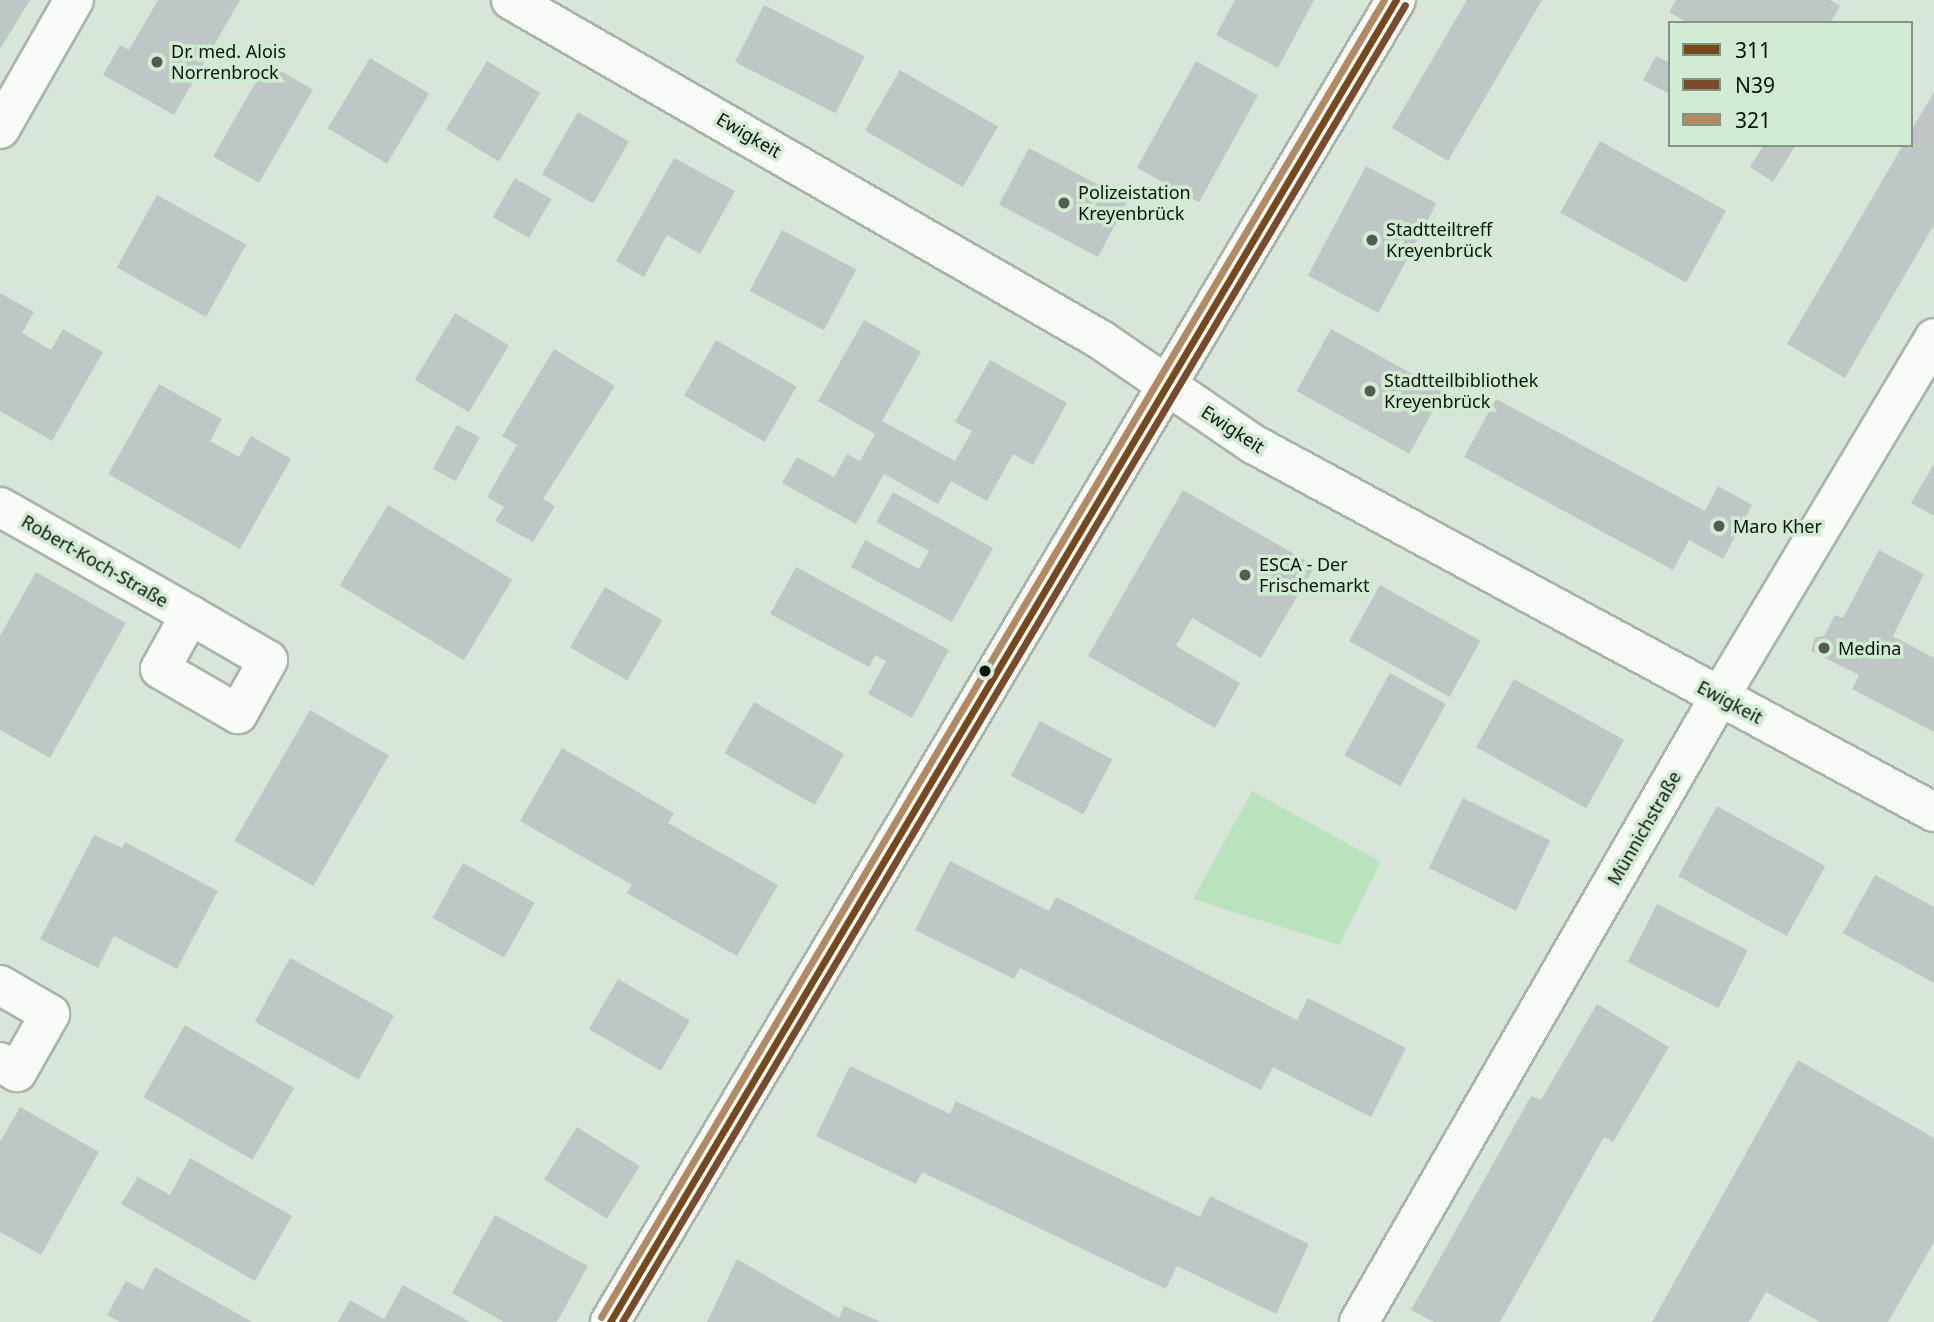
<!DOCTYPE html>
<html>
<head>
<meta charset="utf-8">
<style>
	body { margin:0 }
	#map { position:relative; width:1934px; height:1322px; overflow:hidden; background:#d7e6d8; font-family:"Noto Sans",sans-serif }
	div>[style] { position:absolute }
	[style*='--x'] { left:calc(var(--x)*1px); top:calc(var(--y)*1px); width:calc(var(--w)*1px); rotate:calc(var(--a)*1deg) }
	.green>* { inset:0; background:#bae3bd }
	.building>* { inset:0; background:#bec7c6; transform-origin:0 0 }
	.roads { filter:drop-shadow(2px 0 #a8b4a9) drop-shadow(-2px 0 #a8b4a9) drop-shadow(0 2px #a8b4a9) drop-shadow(0 -2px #a8b4a9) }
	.street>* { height:38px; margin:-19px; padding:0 19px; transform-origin:19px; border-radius:19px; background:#f9fbf9 }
	.bus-1>* { height:7px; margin:-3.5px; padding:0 3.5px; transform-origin:3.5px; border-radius:3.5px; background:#774819 }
	.bus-2>* { height:7px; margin:-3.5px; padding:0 3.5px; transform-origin:3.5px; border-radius:3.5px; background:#7a4b2a }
	.bus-3>* { height:7px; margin:-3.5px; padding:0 3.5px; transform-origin:3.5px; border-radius:3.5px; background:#b28960 }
	.dots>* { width:19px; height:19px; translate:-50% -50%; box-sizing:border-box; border:4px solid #d1ecd2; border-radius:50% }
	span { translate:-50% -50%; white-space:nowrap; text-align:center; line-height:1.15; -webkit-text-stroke:7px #d1ecd2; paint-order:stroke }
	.poi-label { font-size:18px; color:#09130a }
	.left { translate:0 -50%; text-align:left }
	.street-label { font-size:18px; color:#09130a }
	.legend { position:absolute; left:1668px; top:21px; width:245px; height:126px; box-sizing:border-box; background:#d1ecd2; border:2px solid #819582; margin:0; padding:9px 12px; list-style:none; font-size:21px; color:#09130a }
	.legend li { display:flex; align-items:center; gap:14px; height:35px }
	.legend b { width:35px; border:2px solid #819582 }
</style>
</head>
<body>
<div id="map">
	<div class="green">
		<div style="clip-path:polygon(1252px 791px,1381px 862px,1339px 945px,1193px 899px)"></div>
	</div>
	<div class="building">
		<div style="clip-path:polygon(0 0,30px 0,0 49px)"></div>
		<div style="clip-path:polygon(158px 0,240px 0,174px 115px,103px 75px,120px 45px,129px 50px)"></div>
		<div style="clip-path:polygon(1235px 0,1314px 0,1278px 68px,1216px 35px)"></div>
		<div style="clip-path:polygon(1467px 0,1542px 0,1448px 161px,1392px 128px)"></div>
		<div style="clip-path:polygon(1676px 0,1830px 0,1840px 6px,1830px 23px,1688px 23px,1669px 12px)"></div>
		<div style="left:764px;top:5px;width:113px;height:64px;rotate:27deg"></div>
		<div style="clip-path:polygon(1656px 56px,1670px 63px,1670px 94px,1643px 80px)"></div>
		<div style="left:370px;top:58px;width:69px;height:82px;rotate:31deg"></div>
		<div style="left:487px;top:61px;width:62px;height:80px;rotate:31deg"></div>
		<div style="left:1196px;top:61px;width:71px;height:122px;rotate:29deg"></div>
		<div style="left:267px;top:63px;width:53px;height:108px;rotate:30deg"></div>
		<div style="left:900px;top:70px;width:113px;height:70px;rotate:30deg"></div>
		<div style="clip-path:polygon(1934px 92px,1934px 225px,1845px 378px,1787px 344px,1903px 145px,1911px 145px,1911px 131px)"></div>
		<div style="left:578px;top:112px;width:59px;height:72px;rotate:30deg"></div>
		<div style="left:1600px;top:141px;width:144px;height:82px;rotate:29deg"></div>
		<div style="clip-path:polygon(1764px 145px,1796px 145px,1773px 182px,1750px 167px)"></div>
		<div style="left:1029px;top:148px;width:112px;height:64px;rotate:28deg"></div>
		<div style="clip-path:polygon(674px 158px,735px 191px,700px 254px,667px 235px,644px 277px,616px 261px)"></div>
		<div style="left:1366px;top:166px;width:80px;height:124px;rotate:28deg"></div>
		<div style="left:515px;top:178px;width:42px;height:45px;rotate:30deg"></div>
		<div style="left:157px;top:195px;width:102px;height:83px;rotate:29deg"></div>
		<div style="left:782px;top:230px;width:84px;height:69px;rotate:28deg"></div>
		<div style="clip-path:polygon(0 293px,34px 312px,22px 333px,51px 350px,63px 329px,103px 352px,52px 441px,0 411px)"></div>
		<div style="left:455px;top:313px;width:63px;height:78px;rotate:31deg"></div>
		<div style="clip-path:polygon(864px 320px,921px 352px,882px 421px,955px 461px,972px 431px,955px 422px,990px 360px,1067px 403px,1033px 465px,1013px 454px,987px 501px,951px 481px,938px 504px,884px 474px,856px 524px,782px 483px,797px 457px,834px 477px,847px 454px,860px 461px,875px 434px,818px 401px)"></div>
		<div style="left:1331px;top:329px;width:129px;height:71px;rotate:29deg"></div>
		<div style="left:716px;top:340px;width:93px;height:64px;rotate:30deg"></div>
		<div style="clip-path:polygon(554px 349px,615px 386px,543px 499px,555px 506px,533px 542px,495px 521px,504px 507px,487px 497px,517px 445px,502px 436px)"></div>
		<div style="clip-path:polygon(159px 384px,222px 419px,210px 441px,239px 457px,251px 436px,291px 459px,240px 549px,108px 474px)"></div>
		<div style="clip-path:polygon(1496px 399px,1705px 511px,1718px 486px,1752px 505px,1723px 559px,1689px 540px,1673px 570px,1464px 457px)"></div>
		<div style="left:457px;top:425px;width:26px;height:50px;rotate:29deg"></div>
		<div style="clip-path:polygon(1934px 464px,1934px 516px,1911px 503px)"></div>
		<div style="clip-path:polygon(1183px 490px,1315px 566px,1261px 658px,1192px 618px,1176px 646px,1240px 683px,1215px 728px,1088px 656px)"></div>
		<div style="clip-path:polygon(893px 492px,993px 548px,952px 622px,851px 567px,865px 540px,919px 569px,929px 551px,876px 522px)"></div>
		<div style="left:388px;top:505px;width:145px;height:94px;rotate:31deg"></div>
		<div style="clip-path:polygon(1879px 550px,1924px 574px,1893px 636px,1934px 658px,1934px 732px,1852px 689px,1859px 675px,1811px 651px,1815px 637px,1824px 636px,1835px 615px,1843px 618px)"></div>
		<div style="clip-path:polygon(796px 567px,949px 650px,912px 718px,868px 694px,886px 661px,875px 655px,869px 667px,770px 614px)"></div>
		<div style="clip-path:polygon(36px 572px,126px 623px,50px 758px,0 730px,0 636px)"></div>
		<div style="left:1380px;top:585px;width:115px;height:64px;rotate:29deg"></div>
		<div style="left:605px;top:587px;width:66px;height:70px;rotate:30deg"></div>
		<div style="left:1390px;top:673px;width:64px;height:94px;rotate:29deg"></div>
		<div style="left:1514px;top:679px;width:126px;height:78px;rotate:29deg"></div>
		<div style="left:754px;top:702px;width:104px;height:59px;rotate:30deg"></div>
		<div style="left:310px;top:710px;width:91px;height:151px;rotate:30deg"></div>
		<div style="left:1040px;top:721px;width:82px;height:62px;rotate:28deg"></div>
		<div style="clip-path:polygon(562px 748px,674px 813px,668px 823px,778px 885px,737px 956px,627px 893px,632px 885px,520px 821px)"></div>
		<div style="left:1463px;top:798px;width:97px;height:78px;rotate:26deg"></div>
		<div style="left:1717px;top:806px;width:124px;height:80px;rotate:29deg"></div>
		<div style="clip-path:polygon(94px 835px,122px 848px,125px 842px,218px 891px,177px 969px,114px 936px,98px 968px,40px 939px)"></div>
		<div style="clip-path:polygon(950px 861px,1049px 911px,1056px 897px,1297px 1020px,1308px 998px,1406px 1048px,1371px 1117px,1273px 1067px,1261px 1090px,1020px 968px,1014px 979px,915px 930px)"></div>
		<div style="left:463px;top:863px;width:82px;height:63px;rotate:29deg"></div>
		<div style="clip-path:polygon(1875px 875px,1934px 907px,1934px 983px,1843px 933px)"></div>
		<div style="left:1657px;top:904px;width:102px;height:65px;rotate:27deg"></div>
		<div style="left:290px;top:958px;width:119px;height:73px;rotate:29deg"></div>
		<div style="left:618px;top:979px;width:83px;height:58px;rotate:30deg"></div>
		<div style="clip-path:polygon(1597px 1004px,1669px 1047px,1613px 1142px,1604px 1137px,1500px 1322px,1434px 1322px,1411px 1310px,1531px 1096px,1541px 1100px)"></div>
		<div style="left:185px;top:1025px;width:126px;height:83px;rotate:30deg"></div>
		<div style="clip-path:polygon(1798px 1060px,1934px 1138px,1934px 1242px,1888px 1322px,1820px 1322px,1766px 1292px,1749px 1322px,1652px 1322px)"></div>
		<div style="clip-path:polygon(850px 1066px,950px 1114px,956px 1101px,1200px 1217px,1210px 1196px,1309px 1244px,1276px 1314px,1177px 1266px,1166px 1289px,922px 1172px,916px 1184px,816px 1136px)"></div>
		<div style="clip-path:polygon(20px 1107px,99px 1152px,41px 1255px,0 1232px,0 1142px)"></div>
		<div style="left:577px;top:1127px;width:74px;height:62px;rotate:32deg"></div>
		<div style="clip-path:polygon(190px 1158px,292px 1216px,255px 1281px,121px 1204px,138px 1177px,170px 1195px)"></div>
		<div style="clip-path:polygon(495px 1215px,588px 1266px,557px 1322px,504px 1322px,452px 1293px)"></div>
		<div style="clip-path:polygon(737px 1259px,839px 1318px,844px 1306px,881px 1322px,707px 1322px)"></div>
		<div style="clip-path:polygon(155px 1267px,252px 1322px,120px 1322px,107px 1315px,126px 1281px,143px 1290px)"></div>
		<div style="clip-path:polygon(403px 1285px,470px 1322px,338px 1322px,350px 1300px,384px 1319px)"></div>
	</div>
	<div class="roads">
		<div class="street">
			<div style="--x:511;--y:0;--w:681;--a:29.95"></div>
			<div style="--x:1101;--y:340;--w:184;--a:34.4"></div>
			<div style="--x:1253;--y:444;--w:774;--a:28.39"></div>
			<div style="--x:0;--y:129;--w:149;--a:-60.2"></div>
			<div style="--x:0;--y:507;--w:219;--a:29.6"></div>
			<div style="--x:190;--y:615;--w:90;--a:30"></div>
			<div style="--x:268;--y:660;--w:62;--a:119.1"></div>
			<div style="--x:238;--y:714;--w:90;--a:-150"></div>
			<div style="--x:160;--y:669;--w:62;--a:-60.9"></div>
			<div style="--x:0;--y:985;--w:58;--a:30.1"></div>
			<div style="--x:50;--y:1014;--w:67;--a:119.6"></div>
			<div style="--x:17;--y:1072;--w:20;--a:-150"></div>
			<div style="--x:610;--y:1322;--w:1538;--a:-59.27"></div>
			<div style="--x:1359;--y:1322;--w:723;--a:-60.03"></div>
			<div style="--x:1720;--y:696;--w:417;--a:-59.1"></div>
		</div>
	</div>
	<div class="bus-1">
		<div style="--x:610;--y:1322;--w:1538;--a:-59.27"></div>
	</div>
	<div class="bus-2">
		<div style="--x:622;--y:1322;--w:1532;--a:-59.27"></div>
	</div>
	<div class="bus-3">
		<div style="--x:601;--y:1317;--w:1532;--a:-59.27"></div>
	</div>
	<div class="dots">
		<div style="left:157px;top:62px;background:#515d52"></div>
		<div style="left:1064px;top:203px;background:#515d52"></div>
		<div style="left:1372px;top:240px;background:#515d52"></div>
		<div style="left:1370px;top:391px;background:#515d52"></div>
		<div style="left:1719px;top:526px;background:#515d52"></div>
		<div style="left:1245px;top:575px;background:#515d52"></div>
		<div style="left:1824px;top:648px;background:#515d52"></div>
		<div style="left:985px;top:671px;background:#09130a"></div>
	</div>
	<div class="poi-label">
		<span class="left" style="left:171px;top:62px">Dr. med. Alois<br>Norrenbrock</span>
		<span class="left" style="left:1078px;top:203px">Polizeistation<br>Kreyenbrück</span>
		<span class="left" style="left:1386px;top:240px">Stadtteiltreff<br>Kreyenbrück</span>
		<span class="left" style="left:1384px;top:391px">Stadtteilbibliothek<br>Kreyenbrück</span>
		<span class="left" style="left:1733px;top:526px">Maro Kher</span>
		<span class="left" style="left:1259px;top:575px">ESCA - Der<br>Frischemarkt</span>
		<span class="left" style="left:1838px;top:648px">Medina</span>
	</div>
	<div class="street-label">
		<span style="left:749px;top:135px;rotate:30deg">Ewigkeit</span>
		<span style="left:1233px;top:429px;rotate:33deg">Ewigkeit</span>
		<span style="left:95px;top:561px;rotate:30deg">Robert-Koch-Straße</span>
		<span style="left:1730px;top:702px;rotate:28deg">Ewigkeit</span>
		<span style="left:1644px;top:828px;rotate:-60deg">Münnichstraße</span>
	</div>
	<ul class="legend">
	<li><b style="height:9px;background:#774819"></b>311</li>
	<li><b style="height:9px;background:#7a4b2a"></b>N39</li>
	<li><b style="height:9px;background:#b28960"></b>321</li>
	</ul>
</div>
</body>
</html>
